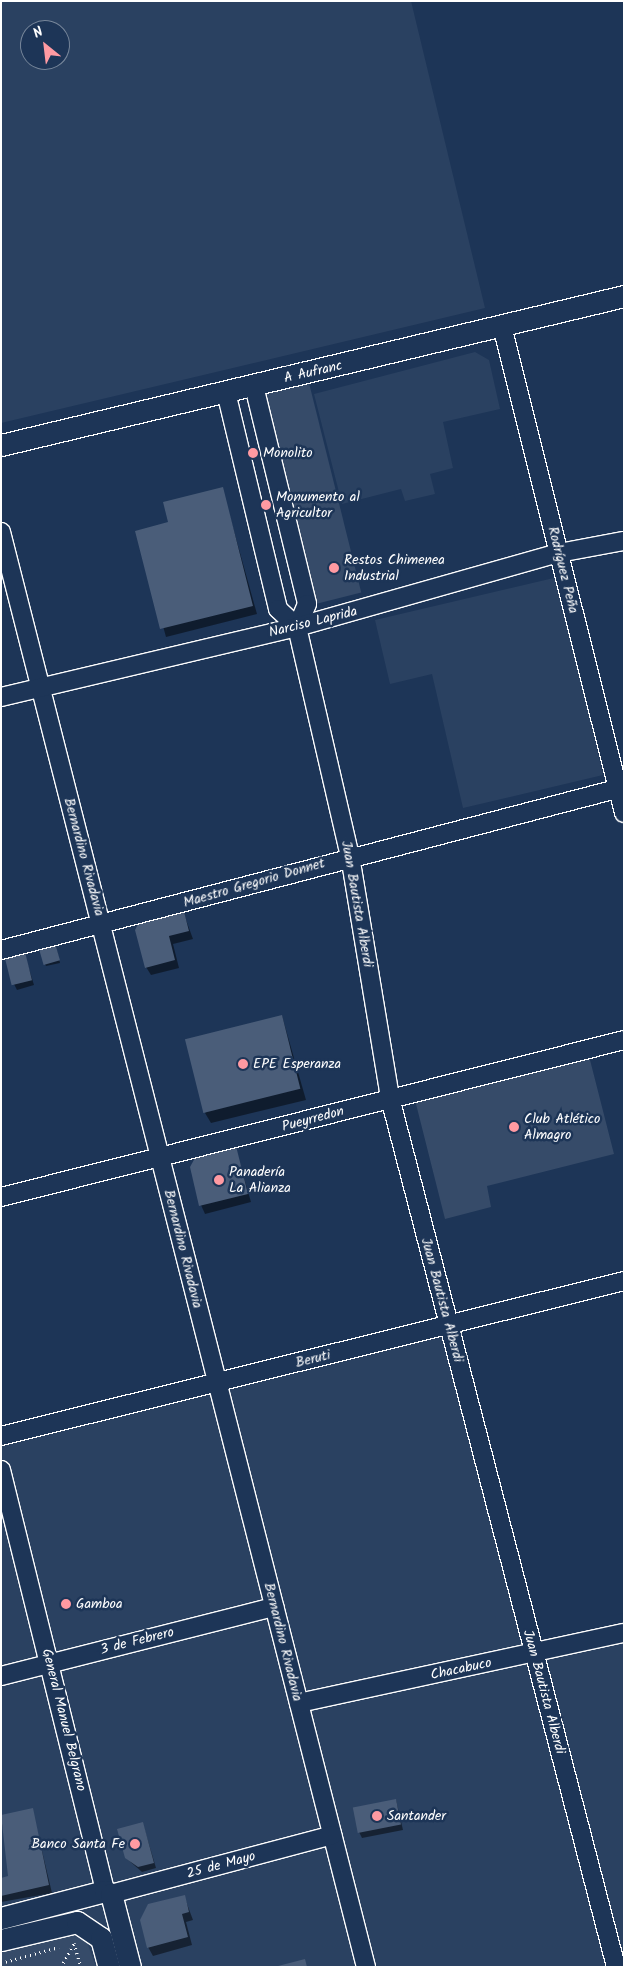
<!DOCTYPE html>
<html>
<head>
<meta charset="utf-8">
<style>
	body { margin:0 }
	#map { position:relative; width:625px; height:1968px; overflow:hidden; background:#1d3557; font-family:Kalam,sans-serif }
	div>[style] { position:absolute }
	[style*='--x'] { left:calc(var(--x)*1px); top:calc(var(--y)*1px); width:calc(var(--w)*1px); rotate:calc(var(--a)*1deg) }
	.built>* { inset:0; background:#2a4161 }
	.green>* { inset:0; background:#364b69; transform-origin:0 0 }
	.shadow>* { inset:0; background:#0007 }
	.building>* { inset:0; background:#4a5d79; transform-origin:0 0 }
	.path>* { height:3px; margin-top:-1.5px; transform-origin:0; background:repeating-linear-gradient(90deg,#fff 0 1px,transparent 0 5px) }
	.roads { filter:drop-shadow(1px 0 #fff) drop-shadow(-1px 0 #fff) drop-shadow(0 1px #fff) drop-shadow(0 -1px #fff) }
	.minor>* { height:18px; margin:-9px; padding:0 9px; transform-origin:9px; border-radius:9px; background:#1d3557 }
	.major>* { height:21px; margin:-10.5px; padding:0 10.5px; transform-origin:10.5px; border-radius:10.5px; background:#1d3557 }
	.dots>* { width:14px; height:14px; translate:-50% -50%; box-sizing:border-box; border:2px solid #1d3557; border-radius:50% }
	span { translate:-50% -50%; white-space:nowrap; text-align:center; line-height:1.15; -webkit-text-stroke:5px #1d3557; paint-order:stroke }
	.street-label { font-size:14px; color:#fff }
	.poi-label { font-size:14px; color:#fff }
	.left { translate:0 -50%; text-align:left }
	.right { translate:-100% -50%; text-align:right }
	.frame { position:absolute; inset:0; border:2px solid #fff; pointer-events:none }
	.north { position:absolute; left:20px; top:20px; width:50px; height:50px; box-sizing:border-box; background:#1d3557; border:1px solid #77869a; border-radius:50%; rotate:331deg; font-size:14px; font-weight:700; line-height:20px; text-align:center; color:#fff }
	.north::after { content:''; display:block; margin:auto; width:18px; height:22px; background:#ff9aa2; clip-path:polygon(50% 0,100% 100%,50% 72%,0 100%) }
</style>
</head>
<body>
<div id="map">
	<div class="built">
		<div style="clip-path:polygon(evenodd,1px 1px,411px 1px,485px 308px,1px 423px,1px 1px,30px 30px,60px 30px,60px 60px,30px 60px,30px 30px)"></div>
		<div style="clip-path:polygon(475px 352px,489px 360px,500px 409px,443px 422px,453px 468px,430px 474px,435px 494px,405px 501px,401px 489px,342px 504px,314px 394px)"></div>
		<div style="clip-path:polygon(558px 577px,603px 775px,463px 808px,432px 674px,390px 684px,375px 620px)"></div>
		<div style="clip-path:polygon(449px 1324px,534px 1654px,624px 1633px,624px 1967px,1px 1967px,1px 1438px)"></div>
	</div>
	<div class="green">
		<div style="left:309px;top:383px;width:216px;height:49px;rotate:76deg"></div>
		<div style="clip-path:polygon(589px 1056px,614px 1154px,487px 1186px,491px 1207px,445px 1219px,415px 1100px)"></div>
		<div style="clip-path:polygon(68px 1933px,87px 1942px,96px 1967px,1px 1967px,1px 1949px)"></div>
	</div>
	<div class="shadow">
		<div style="clip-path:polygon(222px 488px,257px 614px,166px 637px,137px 532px,170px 523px)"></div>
		<div style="clip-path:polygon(182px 909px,193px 939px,173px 944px,179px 968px,151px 975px,146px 967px)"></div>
		<div style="clip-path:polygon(56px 947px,60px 963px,46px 966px,45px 964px)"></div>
		<div style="clip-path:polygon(24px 953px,34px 985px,17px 990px,14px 984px)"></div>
		<div style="clip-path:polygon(282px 1016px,306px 1100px,211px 1123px,205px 1113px)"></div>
		<div style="clip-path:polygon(235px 1147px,251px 1202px,205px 1214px,201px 1205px)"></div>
		<div style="clip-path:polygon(396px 1800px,403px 1830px,362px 1838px,359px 1832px)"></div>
		<div style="clip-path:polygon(32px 1809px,52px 1893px,1px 1902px,1px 1882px,12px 1885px,1px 1816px)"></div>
		<div style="clip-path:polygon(143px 1824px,156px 1868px,142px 1872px,126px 1858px)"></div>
		<div style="clip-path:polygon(184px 1896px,193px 1920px,186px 1922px,192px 1945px,153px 1956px,148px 1947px)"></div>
	</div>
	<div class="building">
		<div style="clip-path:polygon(223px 487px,253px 606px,160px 629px,135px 531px,168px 522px,163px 502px)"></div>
		<div style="clip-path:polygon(183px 908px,189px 931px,169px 936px,175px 960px,145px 968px,135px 930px,141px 918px)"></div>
		<div style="left:55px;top:943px;width:18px;height:17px;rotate:74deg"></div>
		<div style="left:25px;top:952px;width:29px;height:21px;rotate:76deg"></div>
		<div style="left:282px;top:1015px;width:76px;height:100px;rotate:76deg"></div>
		<div style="clip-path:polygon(236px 1146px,248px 1194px,199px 1206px,190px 1167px,196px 1156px)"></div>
		<div style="left:396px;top:1799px;width:26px;height:44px;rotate:79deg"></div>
		<div style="clip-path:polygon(33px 1808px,49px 1885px,1px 1896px,1px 1878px,8px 1876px,1px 1815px)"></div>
		<div style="clip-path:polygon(143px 1822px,154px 1863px,138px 1867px,125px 1858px,117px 1829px)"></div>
		<div style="clip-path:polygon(185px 1895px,189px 1912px,182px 1914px,188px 1937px,147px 1948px,140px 1920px,148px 1904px)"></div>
		<div style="clip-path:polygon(305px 1959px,307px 1967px,279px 1967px,278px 1966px)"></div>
	</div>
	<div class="path">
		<div style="--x:74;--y:1943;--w:25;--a:74"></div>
		<div style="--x:1;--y:1963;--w:60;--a:-15.4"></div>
		<div style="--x:61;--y:1967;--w:29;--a:-61"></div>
	</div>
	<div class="roads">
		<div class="minor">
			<div style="--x:502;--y:326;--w:502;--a:75.94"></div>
			<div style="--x:254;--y:386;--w:224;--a:76.3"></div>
			<div style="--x:307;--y:604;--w:25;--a:113"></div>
			<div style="--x:226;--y:392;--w:223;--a:76.5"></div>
			<div style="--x:278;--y:609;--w:26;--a:43"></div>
			<div style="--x:297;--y:627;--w:235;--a:77"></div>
			<div style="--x:350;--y:856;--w:245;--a:80.6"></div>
			<div style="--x:390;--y:1098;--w:898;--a:75.42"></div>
			<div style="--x:1;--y:532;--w:1481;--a:75.73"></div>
			<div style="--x:1;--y:697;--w:304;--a:-13.3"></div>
			<div style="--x:297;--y:627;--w:272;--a:-15.8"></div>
			<div style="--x:559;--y:553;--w:66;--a:-10.5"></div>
			<div style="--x:1;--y:950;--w:644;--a:-14.66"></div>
			<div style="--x:1;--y:1197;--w:642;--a:-14.14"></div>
			<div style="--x:1;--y:1436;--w:642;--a:-13.97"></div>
			<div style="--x:1;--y:1470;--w:434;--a:76.1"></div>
			<div style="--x:1;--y:1676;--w:282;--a:-14.2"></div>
			<div style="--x:299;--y:1703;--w:332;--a:-12.2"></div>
			<div style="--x:111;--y:1894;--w:229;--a:-14.9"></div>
		</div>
		<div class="major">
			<div style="--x:1;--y:445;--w:641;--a:-13.45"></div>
			<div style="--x:1;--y:1918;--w:107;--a:-14.6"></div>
			<div style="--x:105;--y:1891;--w:7;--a:27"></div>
			<div style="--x:111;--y:1894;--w:75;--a:75.4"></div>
			<div style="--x:1;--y:1940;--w:78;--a:-13.3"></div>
			<div style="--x:77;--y:1922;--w:29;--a:34"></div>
			<div style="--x:101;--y:1938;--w:30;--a:75"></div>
		</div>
	</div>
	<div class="dots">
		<div style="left:253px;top:453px;background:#ff9aa2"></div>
		<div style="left:266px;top:505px;background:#ff9aa2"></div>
		<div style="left:334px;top:568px;background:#ff9aa2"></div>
		<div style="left:243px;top:1064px;background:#ff9aa2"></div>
		<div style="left:514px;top:1127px;background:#ff9aa2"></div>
		<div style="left:219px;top:1180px;background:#ff9aa2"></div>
		<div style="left:66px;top:1604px;background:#ff9aa2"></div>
		<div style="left:377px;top:1816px;background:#ff9aa2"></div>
		<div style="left:135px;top:1844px;background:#ff9aa2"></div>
	</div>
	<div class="street-label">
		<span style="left:313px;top:372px;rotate:-13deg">A Aufranc</span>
		<span style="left:563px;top:570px;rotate:76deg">Rodríguez Peña</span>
		<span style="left:313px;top:622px;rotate:-14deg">Narciso Laprida</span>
		<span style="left:84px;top:857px;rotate:75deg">Bernardino Rivadavia</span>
		<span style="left:254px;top:883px;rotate:-16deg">Maestro Gregorio Donnet</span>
		<span style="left:357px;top:904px;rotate:80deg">Juan Bautista Alberdi</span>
		<span style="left:313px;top:1119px;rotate:-15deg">Pueyrredon</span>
		<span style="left:183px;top:1249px;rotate:76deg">Bernardino Rivadavia</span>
		<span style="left:442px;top:1300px;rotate:75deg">Juan Bautista Alberdi</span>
		<span style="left:313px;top:1359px;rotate:-14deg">Beruti</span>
		<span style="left:137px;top:1641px;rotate:-14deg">3 de Febrero</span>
		<span style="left:283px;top:1642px;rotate:76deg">Bernardino Rivadavia</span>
		<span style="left:461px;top:1669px;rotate:-12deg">Chacabuco</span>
		<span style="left:544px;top:1692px;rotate:75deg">Juan Bautista Alberdi</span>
		<span style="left:64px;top:1720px;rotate:76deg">General Manuel Belgrano</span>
		<span style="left:221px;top:1865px;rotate:-15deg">25 de Mayo</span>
	</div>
	<div class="poi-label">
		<span class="left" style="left:263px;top:453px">Monolito</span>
		<span class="left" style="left:276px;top:505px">Monumento al<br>Agricultor</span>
		<span class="left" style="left:344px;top:568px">Restos Chimenea<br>Industrial</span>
		<span class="left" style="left:253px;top:1064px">EPE Esperanza</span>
		<span class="left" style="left:524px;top:1127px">Club Atlético<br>Almagro</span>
		<span class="left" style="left:229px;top:1180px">Panadería<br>La Alianza</span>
		<span class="left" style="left:76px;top:1604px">Gamboa</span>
		<span class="left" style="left:387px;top:1816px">Santander</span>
		<span class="right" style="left:125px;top:1844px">Banco Santa Fe</span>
	</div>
	<div class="frame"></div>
	<div class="north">N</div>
</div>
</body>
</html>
